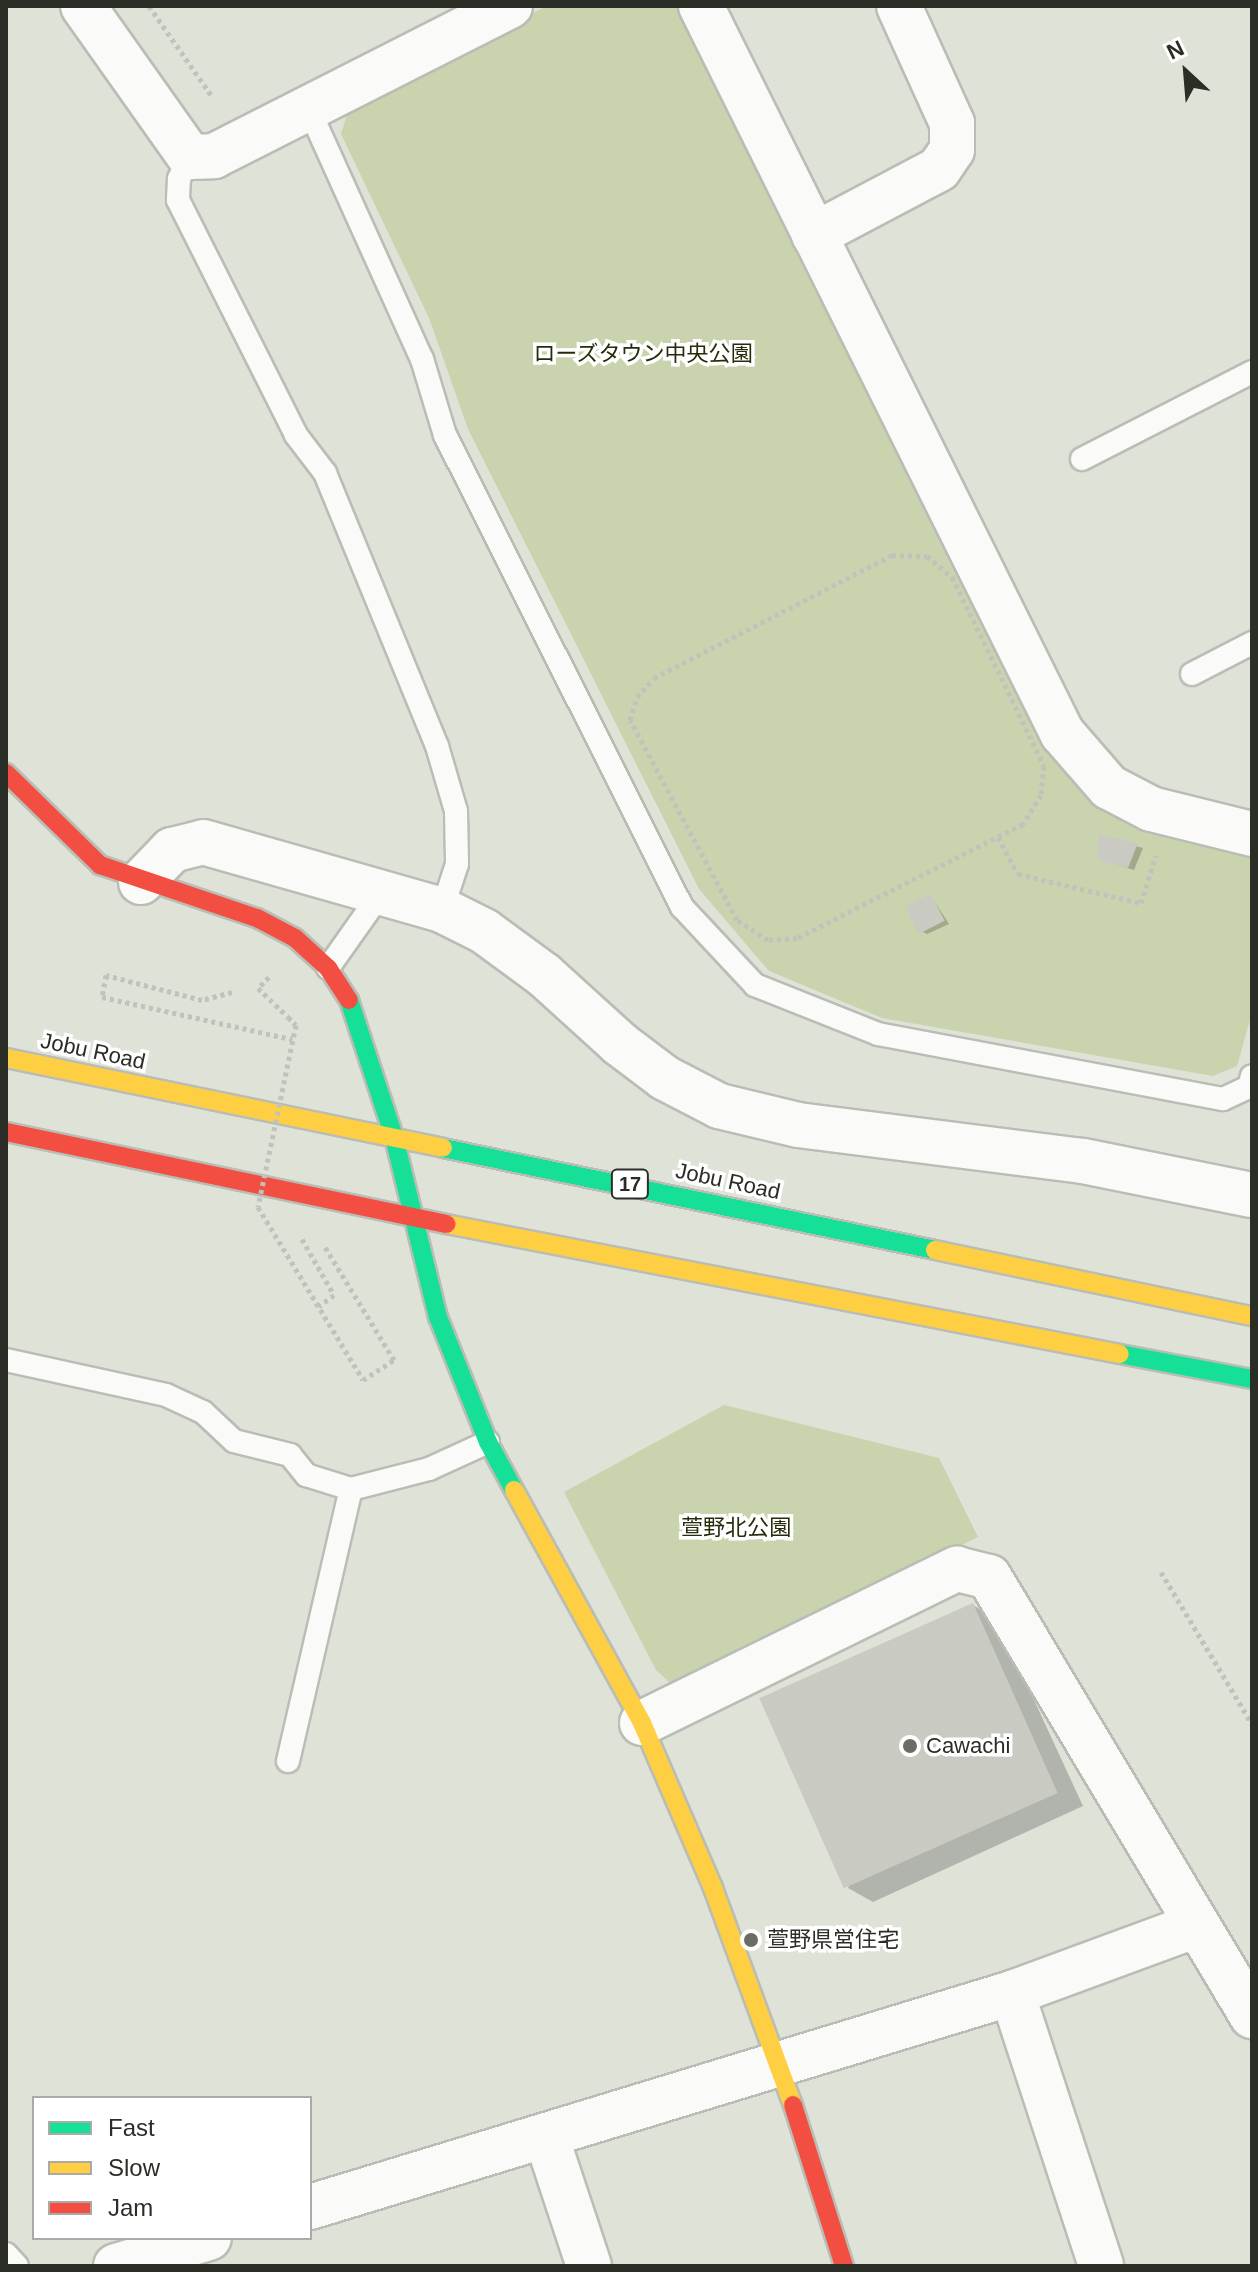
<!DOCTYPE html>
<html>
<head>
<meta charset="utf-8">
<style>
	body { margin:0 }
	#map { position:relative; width:1258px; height:2272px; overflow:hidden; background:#dee2d7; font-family:Helvetica,"Noto Sans JP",sans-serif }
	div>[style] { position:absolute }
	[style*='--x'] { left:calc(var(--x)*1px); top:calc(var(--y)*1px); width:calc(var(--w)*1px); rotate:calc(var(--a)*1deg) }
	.green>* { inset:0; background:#c9d4ae }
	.shadow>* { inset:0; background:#0003 }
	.building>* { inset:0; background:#c9cbc3; transform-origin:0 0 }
	.path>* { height:5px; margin-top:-2.5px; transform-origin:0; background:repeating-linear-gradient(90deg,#c0c2be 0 4px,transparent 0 8px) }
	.roads { filter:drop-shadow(2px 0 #babdb5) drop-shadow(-2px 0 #babdb5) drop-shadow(0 2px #babdb5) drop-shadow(0 -2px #babdb5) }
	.lane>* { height:22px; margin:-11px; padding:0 11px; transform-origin:11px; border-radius:11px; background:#fafbf9 }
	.street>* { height:44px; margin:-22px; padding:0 22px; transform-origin:22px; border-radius:22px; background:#fafbf9 }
	.fast>* { height:18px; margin:-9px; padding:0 9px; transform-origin:9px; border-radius:9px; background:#16e098 }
	.slow>* { height:18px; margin:-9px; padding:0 9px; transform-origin:9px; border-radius:9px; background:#ffcf43 }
	.jam>* { height:18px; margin:-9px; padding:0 9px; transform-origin:9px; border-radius:9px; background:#f24e42 }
	.path-bridge>* { height:5px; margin-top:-2.5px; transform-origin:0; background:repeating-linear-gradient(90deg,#c0c2be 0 4px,transparent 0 8px) }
	.dots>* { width:22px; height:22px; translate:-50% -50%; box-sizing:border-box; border:4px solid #fff; border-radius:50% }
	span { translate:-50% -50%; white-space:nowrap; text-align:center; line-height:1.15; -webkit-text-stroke:7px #fff; paint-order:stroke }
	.shield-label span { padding:2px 6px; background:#fff; border:2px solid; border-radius:6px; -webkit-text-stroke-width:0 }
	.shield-label { font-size:20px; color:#2b2e26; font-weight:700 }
	.park-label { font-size:22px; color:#262d0a }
	.street-label { font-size:22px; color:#2b2e26 }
	.poi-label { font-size:22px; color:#2b2e26 }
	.left { translate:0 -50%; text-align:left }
	.frame { position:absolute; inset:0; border:8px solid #2b2e26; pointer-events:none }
	.legend { position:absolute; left:32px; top:2096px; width:280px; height:144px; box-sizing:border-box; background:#fff; border:2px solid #aaaba8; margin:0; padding:10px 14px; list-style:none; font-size:24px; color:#2b2e26 }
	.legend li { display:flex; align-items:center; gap:16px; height:40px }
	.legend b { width:40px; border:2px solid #aaaba8 }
	.north { position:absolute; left:1146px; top:32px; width:80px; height:80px; -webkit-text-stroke:6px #fff; paint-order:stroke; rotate:334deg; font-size:22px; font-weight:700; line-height:32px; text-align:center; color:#2b2e26 }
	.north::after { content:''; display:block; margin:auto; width:28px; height:36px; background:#2b2e26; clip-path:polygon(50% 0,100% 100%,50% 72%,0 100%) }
</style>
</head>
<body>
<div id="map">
	<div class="green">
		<div style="clip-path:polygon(547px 6px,683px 6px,1050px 753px,1252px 850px,1252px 1013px,1237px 1066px,1213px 1076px,882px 1018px,769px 971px,699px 889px,468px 429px,429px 318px,341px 134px,350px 105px)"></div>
		<div style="clip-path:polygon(724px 1405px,939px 1458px,978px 1537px,671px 1684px,656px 1670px,564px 1492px)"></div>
	</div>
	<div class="shadow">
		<div style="clip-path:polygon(1100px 837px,1143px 848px,1134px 870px,1099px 859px)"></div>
		<div style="clip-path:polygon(931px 896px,949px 924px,927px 934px,921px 931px)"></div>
		<div style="clip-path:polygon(973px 1605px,997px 1620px,1083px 1806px,873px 1902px,848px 1888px)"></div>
	</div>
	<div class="building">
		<div style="clip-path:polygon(1098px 834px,1138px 843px,1128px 868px,1097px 860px)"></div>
		<div style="left:931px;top:894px;width:30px;height:29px;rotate:63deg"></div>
		<div style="left:973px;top:1603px;width:208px;height:234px;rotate:66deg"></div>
	</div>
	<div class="path">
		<div style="--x:149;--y:6;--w:108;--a:55.1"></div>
		<div style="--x:892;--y:555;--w:35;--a:2"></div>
		<div style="--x:927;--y:556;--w:33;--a:40"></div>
		<div style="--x:952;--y:577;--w:210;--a:64"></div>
		<div style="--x:1044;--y:766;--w:29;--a:96"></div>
		<div style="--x:1041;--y:795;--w:34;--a:122"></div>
		<div style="--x:1023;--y:824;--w:253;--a:153.2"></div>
		<div style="--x:797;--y:938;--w:29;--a:176"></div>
		<div style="--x:768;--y:940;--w:37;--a:-147"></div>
		<div style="--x:737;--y:920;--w:227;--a:-118.1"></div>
		<div style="--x:630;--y:720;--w:24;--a:-73"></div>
		<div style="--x:637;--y:697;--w:25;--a:-48"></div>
		<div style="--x:654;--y:678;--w:268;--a:-27.3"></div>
		<div style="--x:998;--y:837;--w:42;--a:61.6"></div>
		<div style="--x:1018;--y:874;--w:126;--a:13.3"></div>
		<div style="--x:1141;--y:903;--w:50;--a:-72.6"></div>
		<div style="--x:269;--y:977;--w:16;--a:135"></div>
		<div style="--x:258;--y:988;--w:42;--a:44"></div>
		<div style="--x:232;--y:992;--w:31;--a:165"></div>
		<div style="--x:202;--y:1000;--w:99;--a:-165.4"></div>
		<div style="--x:106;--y:975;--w:22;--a:100"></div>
		<div style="--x:102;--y:997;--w:195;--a:12.5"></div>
		<div style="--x:302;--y:1239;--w:64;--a:60.3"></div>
		<div style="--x:334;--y:1295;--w:19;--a:144"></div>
		<div style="--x:1161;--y:1572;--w:177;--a:59.1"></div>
	</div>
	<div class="roads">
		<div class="lane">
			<div style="--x:308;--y:107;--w:277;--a:65.7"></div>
			<div style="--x:422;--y:359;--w:79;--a:73.2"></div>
			<div style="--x:445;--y:435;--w:528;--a:63.34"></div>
			<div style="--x:682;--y:907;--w:107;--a:46.9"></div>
			<div style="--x:755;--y:985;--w:132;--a:21.7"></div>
			<div style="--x:878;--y:1034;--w:351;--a:10.7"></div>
			<div style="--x:1223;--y:1099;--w:29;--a:-25"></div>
			<div style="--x:1249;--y:1087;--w:11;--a:-75"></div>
			<div style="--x:190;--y:157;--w:25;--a:117"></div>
			<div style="--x:179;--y:179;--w:21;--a:93"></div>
			<div style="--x:178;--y:200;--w:263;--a:63.3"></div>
			<div style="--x:296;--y:435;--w:48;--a:52.7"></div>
			<div style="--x:325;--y:473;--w:295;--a:67.7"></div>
			<div style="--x:437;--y:746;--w:68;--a:73.7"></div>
			<div style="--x:456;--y:811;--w:53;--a:88.9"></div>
			<div style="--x:457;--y:864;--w:48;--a:108.1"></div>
			<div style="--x:1082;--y:459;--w:191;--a:-27.1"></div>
			<div style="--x:1192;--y:674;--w:68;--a:-27.3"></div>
			<div style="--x:328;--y:968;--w:92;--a:-54.8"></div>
			<div style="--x:6;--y:1360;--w:164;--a:12.3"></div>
			<div style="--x:166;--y:1395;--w:41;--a:24.7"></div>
			<div style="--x:203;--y:1412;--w:42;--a:43.1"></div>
			<div style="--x:234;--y:1441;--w:58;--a:14"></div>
			<div style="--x:290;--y:1455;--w:26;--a:51"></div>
			<div style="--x:306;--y:1475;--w:47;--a:17.3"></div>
			<div style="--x:288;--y:1761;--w:279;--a:-77"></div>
			<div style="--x:351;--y:1489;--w:81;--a:-14.4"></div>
			<div style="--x:429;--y:1469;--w:65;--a:-24.6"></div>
			<div style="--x:6;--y:2254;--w:16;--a:47"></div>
		</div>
		<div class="street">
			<div style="--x:83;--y:6;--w:185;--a:54.7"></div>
			<div style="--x:190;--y:157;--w:24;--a:-2"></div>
			<div style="--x:214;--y:156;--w:332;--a:-26.9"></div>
			<div style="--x:701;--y:6;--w:812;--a:63.59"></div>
			<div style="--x:1062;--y:733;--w:72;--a:49"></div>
			<div style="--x:1109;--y:787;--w:47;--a:27.6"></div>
			<div style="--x:1151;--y:809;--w:104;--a:13.9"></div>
			<div style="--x:814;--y:235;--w:141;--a:-27.8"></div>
			<div style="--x:939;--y:169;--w:23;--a:-56"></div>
			<div style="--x:952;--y:150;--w:27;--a:-90"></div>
			<div style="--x:952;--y:123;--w:128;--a:-114.4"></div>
			<div style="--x:141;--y:882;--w:45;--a:-45.9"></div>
			<div style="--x:172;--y:850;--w:32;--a:-14"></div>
			<div style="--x:203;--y:842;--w:248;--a:15.9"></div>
			<div style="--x:442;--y:910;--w:47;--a:26.6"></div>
			<div style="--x:484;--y:931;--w:74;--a:36.3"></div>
			<div style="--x:544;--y:975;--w:103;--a:42.2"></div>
			<div style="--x:620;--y:1044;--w:56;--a:37.1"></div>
			<div style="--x:665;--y:1078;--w:61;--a:27.4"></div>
			<div style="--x:719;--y:1106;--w:81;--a:13.5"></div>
			<div style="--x:798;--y:1125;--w:287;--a:7.2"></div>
			<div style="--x:1083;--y:1161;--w:172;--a:11.4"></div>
			<div style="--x:642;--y:1723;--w:351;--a:-26.1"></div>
			<div style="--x:957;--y:1569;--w:33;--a:14"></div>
			<div style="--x:989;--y:1577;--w:512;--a:59.07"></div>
			<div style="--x:1012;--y:1993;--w:287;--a:71.9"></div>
			<div style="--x:546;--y:2136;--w:137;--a:71.7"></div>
			<div style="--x:310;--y:2207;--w:734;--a:-16.95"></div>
			<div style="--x:1012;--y:1993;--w:197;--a:-20.2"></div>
			<div style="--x:116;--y:2266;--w:97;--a:-16.8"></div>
		</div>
		<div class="fast">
			<div style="--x:349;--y:1000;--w:144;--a:71.8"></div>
			<div style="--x:394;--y:1137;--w:185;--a:76.3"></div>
			<div style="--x:438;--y:1317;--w:135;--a:68.2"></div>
			<div style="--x:488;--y:1442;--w:55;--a:61.6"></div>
			<div style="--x:443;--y:1148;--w:502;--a:11.71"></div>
			<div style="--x:1120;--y:1354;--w:134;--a:10.7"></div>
		</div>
		<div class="slow">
			<div style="--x:6;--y:1058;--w:446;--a:11.6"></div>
			<div style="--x:446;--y:1224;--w:686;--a:10.92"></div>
			<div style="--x:935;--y:1250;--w:324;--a:11.8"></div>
			<div style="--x:514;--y:1490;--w:266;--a:61.2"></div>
			<div style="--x:642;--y:1723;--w:180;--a:66.7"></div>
			<div style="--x:713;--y:1888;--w:231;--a:69.8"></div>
		</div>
		<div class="jam">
			<div style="--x:6;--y:773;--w:132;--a:44.4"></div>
			<div style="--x:100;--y:865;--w:166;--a:18.7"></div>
			<div style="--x:257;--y:918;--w:43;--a:27.8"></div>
			<div style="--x:295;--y:938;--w:45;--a:42.3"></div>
			<div style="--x:328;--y:968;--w:38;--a:57"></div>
			<div style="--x:6;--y:1132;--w:450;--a:11.8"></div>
			<div style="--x:793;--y:2105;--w:169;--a:72.4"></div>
		</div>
	</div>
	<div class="path-bridge">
		<div style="--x:288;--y:1017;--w:11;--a:45"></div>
		<div style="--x:296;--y:1025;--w:186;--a:101.8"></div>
		<div style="--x:258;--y:1207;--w:202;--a:58.7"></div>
		<div style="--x:363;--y:1380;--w:37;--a:-33"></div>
		<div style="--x:394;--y:1360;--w:132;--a:-121.4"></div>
	</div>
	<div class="dots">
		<div style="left:910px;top:1746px;background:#6a6d64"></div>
		<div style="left:751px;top:1940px;background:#6a6d64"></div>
	</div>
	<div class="shield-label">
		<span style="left:630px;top:1184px">17</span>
	</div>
	<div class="park-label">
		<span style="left:643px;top:354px">ローズタウン中央公園</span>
		<span style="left:736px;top:1528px">萱野北公園</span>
	</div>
	<div class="street-label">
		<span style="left:93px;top:1051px;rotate:12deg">Jobu Road</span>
		<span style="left:728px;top:1181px;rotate:12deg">Jobu Road</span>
	</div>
	<div class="poi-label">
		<span class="left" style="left:926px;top:1746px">Cawachi</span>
		<span class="left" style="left:767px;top:1940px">萱野県営住宅</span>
	</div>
	<div class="frame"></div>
	<ul class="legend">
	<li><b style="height:10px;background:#16e098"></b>Fast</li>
	<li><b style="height:10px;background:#ffcf43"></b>Slow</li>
	<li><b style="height:10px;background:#f24e42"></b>Jam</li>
	</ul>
	<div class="north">N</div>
</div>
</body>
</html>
